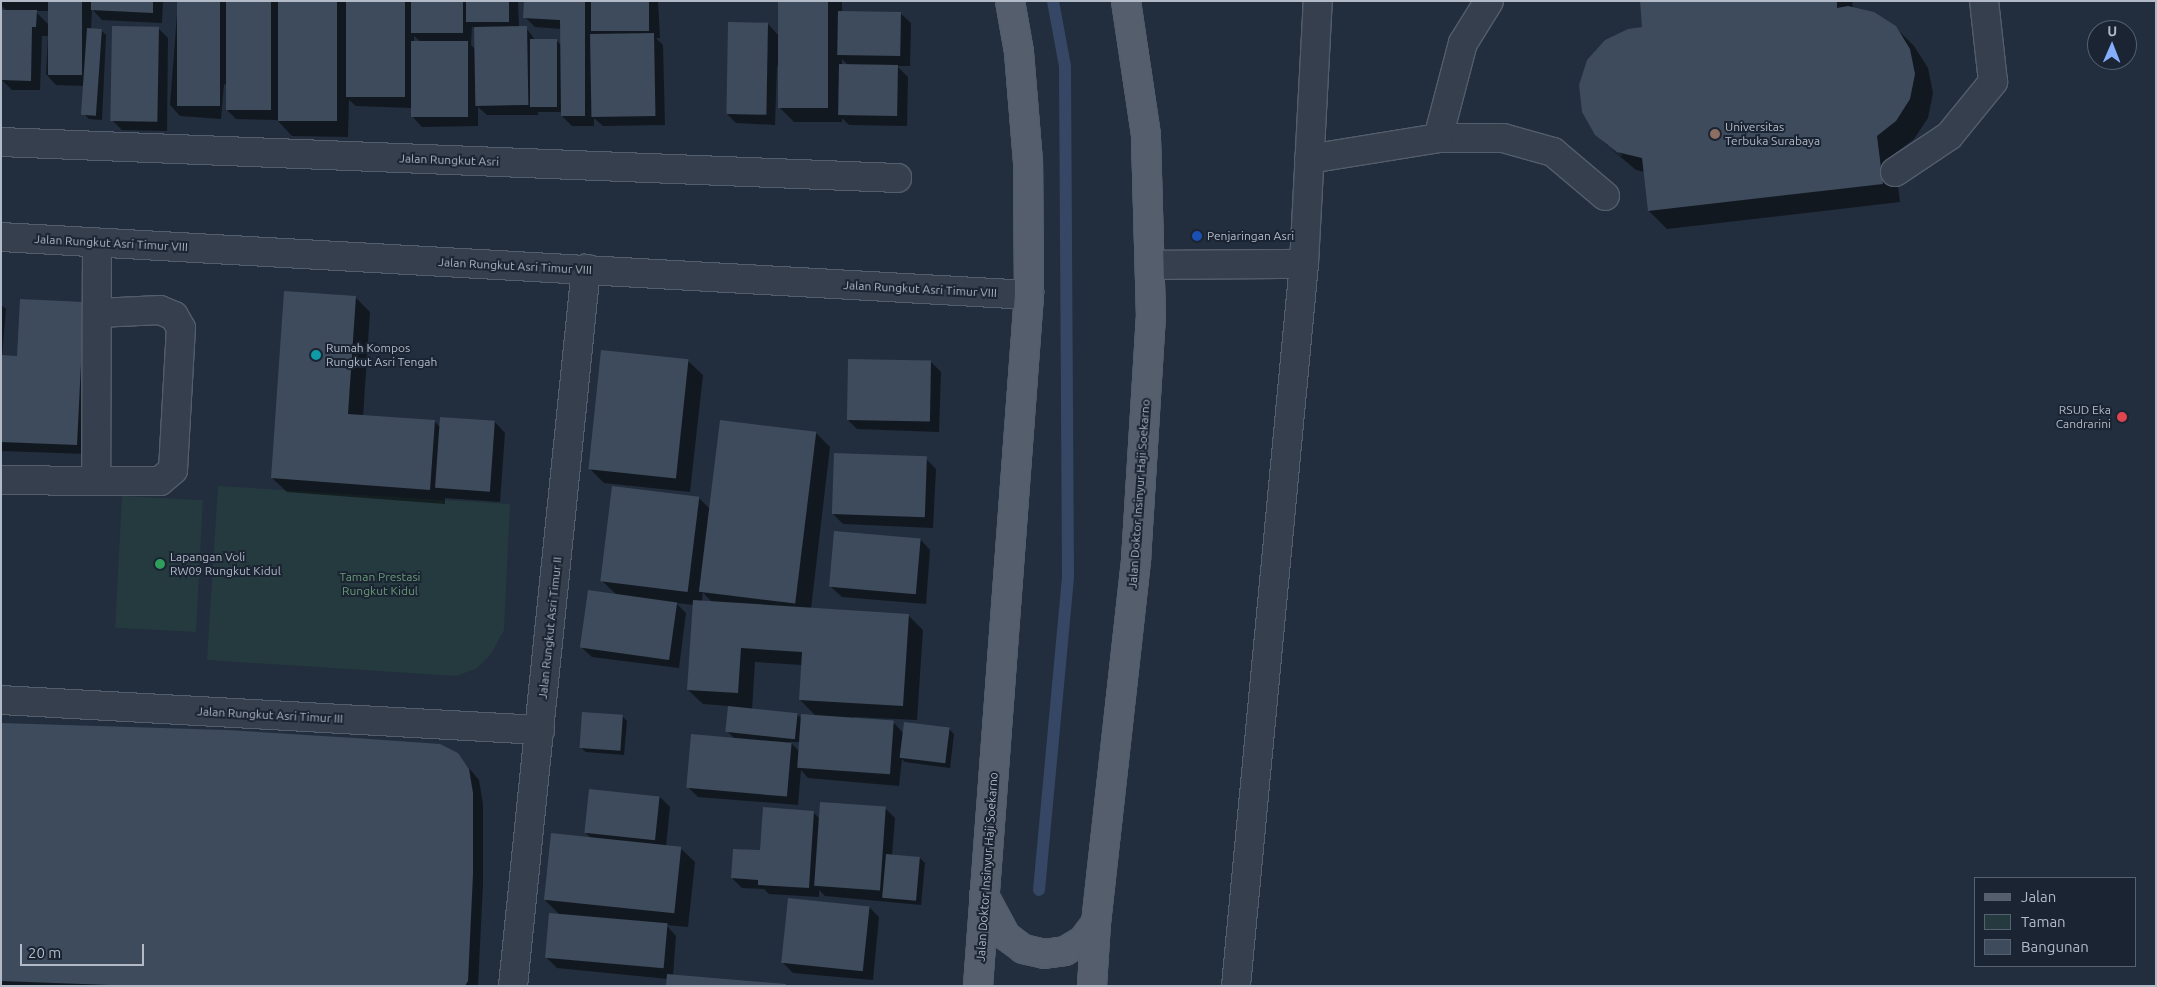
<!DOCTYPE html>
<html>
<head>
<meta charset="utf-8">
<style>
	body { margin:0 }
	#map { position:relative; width:2157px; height:987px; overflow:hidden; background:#222d3d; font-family:Ubuntu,sans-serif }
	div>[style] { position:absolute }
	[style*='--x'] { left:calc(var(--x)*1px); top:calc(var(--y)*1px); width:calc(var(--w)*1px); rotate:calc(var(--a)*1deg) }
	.green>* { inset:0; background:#243a3e; transform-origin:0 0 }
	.shadow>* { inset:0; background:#0007 }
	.stream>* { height:12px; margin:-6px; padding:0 6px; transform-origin:6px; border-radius:6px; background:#354765 }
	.building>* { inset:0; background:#3e4b5c; transform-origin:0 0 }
	.roads { filter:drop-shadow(1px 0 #545d6b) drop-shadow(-1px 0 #545d6b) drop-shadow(0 1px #545d6b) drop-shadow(0 -1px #545d6b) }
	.minor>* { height:28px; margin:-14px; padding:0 14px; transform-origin:14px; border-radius:14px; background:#363f4d }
	.major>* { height:28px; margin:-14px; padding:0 14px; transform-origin:14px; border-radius:14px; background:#545e6d }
	.dots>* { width:14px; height:14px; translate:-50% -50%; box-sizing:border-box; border:2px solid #1b2432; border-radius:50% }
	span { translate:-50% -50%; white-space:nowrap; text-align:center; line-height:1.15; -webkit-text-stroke:4px #1b2432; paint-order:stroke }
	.poi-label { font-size:12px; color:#b2bac8 }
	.left { translate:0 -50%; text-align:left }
	.right { translate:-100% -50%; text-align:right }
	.street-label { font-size:12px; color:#b2bac8 }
	.park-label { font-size:12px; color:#689a75 }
	.frame { position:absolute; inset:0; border:2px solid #b2bac8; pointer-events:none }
	.legend { position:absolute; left:1974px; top:877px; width:162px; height:90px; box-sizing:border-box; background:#1b2432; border:1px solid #57606e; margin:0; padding:6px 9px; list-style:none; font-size:15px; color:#b2bac8 }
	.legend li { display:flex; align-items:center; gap:10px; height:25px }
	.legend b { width:25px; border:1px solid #57606e }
	.north { position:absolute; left:2087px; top:20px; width:50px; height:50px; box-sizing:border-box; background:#1b2432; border:1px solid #57606e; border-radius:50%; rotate:1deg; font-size:14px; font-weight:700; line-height:20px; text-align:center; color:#b2bac8 }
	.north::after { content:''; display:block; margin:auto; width:18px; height:22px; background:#84aefb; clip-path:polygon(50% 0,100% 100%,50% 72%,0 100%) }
	.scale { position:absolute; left:20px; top:944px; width:124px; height:22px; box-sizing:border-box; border:2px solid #b2bac8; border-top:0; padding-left:6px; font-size:15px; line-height:18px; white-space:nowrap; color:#b2bac8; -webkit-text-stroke:4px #1b2432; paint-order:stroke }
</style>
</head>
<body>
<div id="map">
	<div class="green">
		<div style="clip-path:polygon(218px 486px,510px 504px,504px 630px,491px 654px,476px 669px,456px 676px,207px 660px)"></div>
		<div style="left:122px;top:496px;width:81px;height:132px;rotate:3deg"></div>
	</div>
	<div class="shadow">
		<div style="clip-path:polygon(evenodd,1px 1px,163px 1px,162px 23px,102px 20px,92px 9px,91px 30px,101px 30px,106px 35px,102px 120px,89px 119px,84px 114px,85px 86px,56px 85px,46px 74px,48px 36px,42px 36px,40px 90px,12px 90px,2px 80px,7px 11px,1px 5px,1px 1px,35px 11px,49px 11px,48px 24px,35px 11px)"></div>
		<div style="clip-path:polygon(evenodd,178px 1px,518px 1px,519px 28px,526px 28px,536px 41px,556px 40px,561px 45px,561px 29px,535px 27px,525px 17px,525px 1px,658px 1px,660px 38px,656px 38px,663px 45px,665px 125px,603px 126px,594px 118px,594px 126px,572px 126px,562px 116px,562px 112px,538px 112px,538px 115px,487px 115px,478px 107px,478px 126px,422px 127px,412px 116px,412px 108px,356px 106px,349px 100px,348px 137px,292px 136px,277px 120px,236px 119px,226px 109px,226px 85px,224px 84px,221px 119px,180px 116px,170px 105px,178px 1px,472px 26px,475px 30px,476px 50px,471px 45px,472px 26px,178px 1px,414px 36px,421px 42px,414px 42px,414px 36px)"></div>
		<div style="clip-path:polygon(evenodd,779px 1px,842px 1px,842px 12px,900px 13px,911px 23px,910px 66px,897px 66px,908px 77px,907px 126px,849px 125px,842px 118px,842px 122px,794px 122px,779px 107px,779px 66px,777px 66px,775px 125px,736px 123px,726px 113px,768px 24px,779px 36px,779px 1px,842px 59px,849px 66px,842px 65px,842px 59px)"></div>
		<div style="clip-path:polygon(1641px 1px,1852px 1px,1853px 9px,1895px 27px,1914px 46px,1928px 68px,1933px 93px,1928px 118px,1914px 139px,1894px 154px,1900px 202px,1667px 229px,1649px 211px,1645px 172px,1636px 170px,1610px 148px,1621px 156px,1622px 155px,1608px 144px,1608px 146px,1596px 134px,1643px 28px)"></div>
		<div style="clip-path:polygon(158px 28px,168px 38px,167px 131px,122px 130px,112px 120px)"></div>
		<div style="clip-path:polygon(355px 297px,370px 312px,363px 417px,434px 421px,441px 428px,495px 422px,505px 433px,500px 502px,445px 498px,445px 504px,287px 492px,272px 478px)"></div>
		<div style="clip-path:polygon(84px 304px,87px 454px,1px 451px,1px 305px,6px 309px,2px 357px,18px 357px)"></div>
		<div style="clip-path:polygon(688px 361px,703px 375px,690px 492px,604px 483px,589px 468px)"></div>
		<div style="clip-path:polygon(931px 362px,941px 372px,939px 432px,857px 429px,847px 419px)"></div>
		<div style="clip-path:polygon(evenodd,815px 432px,830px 447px,811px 609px,908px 615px,923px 630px,917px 720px,854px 717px,854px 719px,894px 723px,903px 733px,949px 729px,954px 734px,950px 768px,905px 762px,902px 759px,899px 786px,808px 778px,801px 770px,798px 805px,698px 797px,688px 787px,735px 739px,728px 732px,729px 706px,703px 704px,688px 690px,694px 605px,676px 603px,686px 613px,679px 668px,592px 657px,581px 647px,617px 595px,602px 581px,698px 497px,711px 510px,815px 432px,703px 592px,706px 596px,713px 603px,702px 602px,703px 592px,815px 432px,755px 662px,802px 665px,800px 700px,816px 716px,802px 719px,797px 714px,752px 710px,755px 662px,815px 432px,790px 742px,800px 742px,799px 751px,790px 742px)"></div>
		<div style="clip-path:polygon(926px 459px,936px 469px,933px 528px,843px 524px,833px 514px)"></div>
		<div style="clip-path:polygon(920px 539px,930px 550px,926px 604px,842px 597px,831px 587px)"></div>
		<div style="clip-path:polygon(622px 716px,627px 721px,624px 755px,586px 752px,581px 748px)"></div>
		<div style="clip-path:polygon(1px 724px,457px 754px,479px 780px,483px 804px,483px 884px,478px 986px,1px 986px)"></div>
		<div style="clip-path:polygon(660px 797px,670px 807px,666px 846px,680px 848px,695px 862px,688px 927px,666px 925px,676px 936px,673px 975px,787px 986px,668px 986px,668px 979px,557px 968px,547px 958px,560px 915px,545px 900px,592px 839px,586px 833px)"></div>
		<div style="clip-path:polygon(885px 808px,895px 818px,892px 856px,920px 858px,925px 863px,921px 905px,825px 896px,819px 890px,819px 897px,769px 894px,764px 889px,742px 888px,732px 878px,761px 852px,813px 812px,820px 819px)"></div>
		<div style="clip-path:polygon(869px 907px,879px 917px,873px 980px,793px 973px,783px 963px)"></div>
	</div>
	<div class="stream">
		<div style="--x:1039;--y:890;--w:315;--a:-84.7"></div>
		<div style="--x:1068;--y:576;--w:510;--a:-90.34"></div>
		<div style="--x:1065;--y:66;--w:66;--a:-100.5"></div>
	</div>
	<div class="building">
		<div style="left:48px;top:1px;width:34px;height:74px"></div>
		<div style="clip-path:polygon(91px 1px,153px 1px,153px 13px,91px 10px)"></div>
		<div style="left:177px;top:1px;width:43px;height:105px"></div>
		<div style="left:226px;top:1px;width:45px;height:109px"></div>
		<div style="left:278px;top:1px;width:59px;height:120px"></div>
		<div style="left:346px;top:1px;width:59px;height:96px"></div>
		<div style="left:411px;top:1px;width:52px;height:32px"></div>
		<div style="left:466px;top:1px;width:43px;height:21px"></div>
		<div style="clip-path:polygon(524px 1px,585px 1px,585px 116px,561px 116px,560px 20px,523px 18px)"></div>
		<div style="left:591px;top:1px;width:58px;height:30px"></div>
		<div style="left:778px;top:1px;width:50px;height:107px"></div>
		<div style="clip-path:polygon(1640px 1px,1837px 1px,1837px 8px,1848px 6px,1874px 12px,1896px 26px,1910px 49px,1915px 74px,1910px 99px,1896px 121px,1877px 136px,1883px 184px,1648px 211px,1642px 158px,1617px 152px,1595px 135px,1582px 112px,1579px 85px,1587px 60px,1605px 40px,1628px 29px,1642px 27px)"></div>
		<div style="clip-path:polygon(1px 10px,37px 10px,36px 27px,32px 27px,31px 81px,1px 80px)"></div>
		<div style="left:838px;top:11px;width:63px;height:44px;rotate:1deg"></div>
		<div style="left:728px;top:22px;width:40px;height:92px;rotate:1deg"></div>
		<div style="left:112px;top:26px;width:47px;height:95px;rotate:1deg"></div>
		<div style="left:527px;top:26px;width:79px;height:53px;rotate:89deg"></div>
		<div style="left:87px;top:28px;width:15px;height:87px;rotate:4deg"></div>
		<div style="left:654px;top:33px;width:83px;height:64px;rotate:89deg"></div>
		<div style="left:557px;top:39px;width:68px;height:27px;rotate:90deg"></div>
		<div style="left:411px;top:41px;width:57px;height:76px"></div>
		<div style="left:839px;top:64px;width:59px;height:51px;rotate:1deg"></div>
		<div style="clip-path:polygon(284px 291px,356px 296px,348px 414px,435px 420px,430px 490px,271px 478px)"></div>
		<div style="clip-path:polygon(20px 299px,84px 302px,77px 445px,1px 442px,1px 355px,17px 356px)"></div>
		<div style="left:601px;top:350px;width:88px;height:120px;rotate:6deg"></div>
		<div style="left:848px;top:359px;width:83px;height:61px;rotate:1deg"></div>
		<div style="left:440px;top:417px;width:55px;height:71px;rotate:4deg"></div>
		<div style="left:720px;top:420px;width:97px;height:173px;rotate:7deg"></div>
		<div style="left:834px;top:453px;width:93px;height:61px;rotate:2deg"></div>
		<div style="left:612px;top:486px;width:88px;height:96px;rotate:7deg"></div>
		<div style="left:834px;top:531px;width:87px;height:56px;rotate:5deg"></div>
		<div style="left:588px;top:590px;width:90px;height:58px;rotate:8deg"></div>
		<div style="clip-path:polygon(693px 600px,909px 614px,903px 706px,799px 700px,802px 652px,741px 648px,738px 693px,687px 690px)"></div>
		<div style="left:728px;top:706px;width:70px;height:26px;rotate:6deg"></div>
		<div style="left:582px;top:712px;width:41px;height:36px;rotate:4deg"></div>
		<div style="left:801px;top:714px;width:93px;height:54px;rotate:4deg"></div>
		<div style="left:904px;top:722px;width:46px;height:36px;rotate:7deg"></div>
		<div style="clip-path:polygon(1px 723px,227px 730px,355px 738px,440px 744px,458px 753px,469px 769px,473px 793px,473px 874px,468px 981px,465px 986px,137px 986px,1px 981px)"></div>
		<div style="left:691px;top:734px;width:101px;height:54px;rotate:5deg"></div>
		<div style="left:589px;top:789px;width:71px;height:44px;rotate:6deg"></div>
		<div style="left:820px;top:802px;width:66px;height:84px;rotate:4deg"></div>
		<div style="clip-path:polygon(763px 807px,814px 811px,809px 888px,758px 885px,758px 880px,731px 878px,733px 849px,760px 850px)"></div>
		<div style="left:551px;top:833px;width:131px;height:67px;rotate:6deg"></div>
		<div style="left:886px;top:854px;width:34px;height:44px;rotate:5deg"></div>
		<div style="left:788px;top:898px;width:82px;height:65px;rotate:6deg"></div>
		<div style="left:549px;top:913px;width:119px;height:45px;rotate:5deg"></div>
		<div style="clip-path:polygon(667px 974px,786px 984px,786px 986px,666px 986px)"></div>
	</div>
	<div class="roads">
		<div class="minor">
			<div style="--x:1438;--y:138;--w:65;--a:0"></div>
			<div style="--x:1503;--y:138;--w:52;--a:15.6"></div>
			<div style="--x:1553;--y:152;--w:68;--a:40.2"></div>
			<div style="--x:1;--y:142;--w:897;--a:2.3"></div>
			<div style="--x:1309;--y:159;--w:131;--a:-9.2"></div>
			<div style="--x:1438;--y:138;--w:98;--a:-75.3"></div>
			<div style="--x:1463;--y:43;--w:49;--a:-58.2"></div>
			<div style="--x:1895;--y:172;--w:65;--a:-33.7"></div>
			<div style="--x:1949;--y:136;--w:70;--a:-50.8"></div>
			<div style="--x:1993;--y:82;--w:81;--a:-96.3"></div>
			<div style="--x:1;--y:237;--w:1030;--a:3.23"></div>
			<div style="--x:97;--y:243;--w:238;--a:90.2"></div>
			<div style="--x:96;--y:481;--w:64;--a:0"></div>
			<div style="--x:160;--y:481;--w:17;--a:-40"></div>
			<div style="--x:173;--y:470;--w:142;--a:-86.8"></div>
			<div style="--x:181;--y:328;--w:14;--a:-120"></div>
			<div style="--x:174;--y:316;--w:15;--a:-157"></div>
			<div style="--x:160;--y:310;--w:62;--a:177.2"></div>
			<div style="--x:1150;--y:265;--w:154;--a:-0.4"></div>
			<div style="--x:1;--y:480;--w:95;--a:0.6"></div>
			<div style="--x:1;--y:700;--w:540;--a:3.19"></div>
			<div style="--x:513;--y:986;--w:721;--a:-84.19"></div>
			<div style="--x:1236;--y:986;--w:725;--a:-84.62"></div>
			<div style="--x:1304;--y:264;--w:263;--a:-87"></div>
		</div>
		<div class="major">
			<div style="--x:984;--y:895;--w:47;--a:61.8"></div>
			<div style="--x:1006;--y:936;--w:21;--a:37"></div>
			<div style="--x:1023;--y:949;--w:22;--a:13"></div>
			<div style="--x:1044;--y:954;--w:21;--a:-8"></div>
			<div style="--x:1065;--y:951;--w:21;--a:-31"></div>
			<div style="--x:1083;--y:940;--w:21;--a:-53"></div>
			<div style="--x:978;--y:986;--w:693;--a:-85.78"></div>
			<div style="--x:1029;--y:295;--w:133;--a:-90.4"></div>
			<div style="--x:1028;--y:162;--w:110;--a:-94.7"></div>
			<div style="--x:1019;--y:52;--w:52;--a:-100"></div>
			<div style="--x:1092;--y:986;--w:63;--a:-86.4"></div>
			<div style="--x:1096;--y:923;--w:365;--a:-83.7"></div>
			<div style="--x:1136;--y:560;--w:243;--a:-86.5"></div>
			<div style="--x:1151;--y:317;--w:182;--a:-91.6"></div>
			<div style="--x:1146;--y:135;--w:135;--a:-98.5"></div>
		</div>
	</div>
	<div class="dots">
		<div style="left:1715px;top:134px;background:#8d6e63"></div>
		<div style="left:1197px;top:236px;background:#1a4fb4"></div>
		<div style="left:316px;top:355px;background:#0f9aa8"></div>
		<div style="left:2122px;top:417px;background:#e0444e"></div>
		<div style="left:160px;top:564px;background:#2e9e5b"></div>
	</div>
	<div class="poi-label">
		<span class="left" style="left:1725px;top:134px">Universitas<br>Terbuka Surabaya</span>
		<span class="left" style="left:1207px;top:236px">Penjaringan Asri</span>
		<span class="left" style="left:326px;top:355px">Rumah Kompos<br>Rungkut Asri Tengah</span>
		<span class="right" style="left:2111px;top:417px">RSUD Eka<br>Candrarini</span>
		<span class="left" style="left:170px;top:564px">Lapangan Voli<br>RW09 Rungkut Kidul</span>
	</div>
	<div class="street-label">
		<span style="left:449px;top:160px;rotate:2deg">Jalan Rungkut Asri</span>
		<span style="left:111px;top:243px;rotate:3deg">Jalan Rungkut Asri Timur VIII</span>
		<span style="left:515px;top:266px;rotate:3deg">Jalan Rungkut Asri Timur VIII</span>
		<span style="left:920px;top:289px;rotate:3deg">Jalan Rungkut Asri Timur VIII</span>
		<span style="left:1139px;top:494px;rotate:-86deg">Jalan Doktor Insinyur Haji Soekarno</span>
		<span style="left:550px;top:628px;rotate:-84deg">Jalan Rungkut Asri Timur II</span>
		<span style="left:270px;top:715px;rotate:3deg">Jalan Rungkut Asri Timur III</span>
		<span style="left:987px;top:867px;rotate:-86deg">Jalan Doktor Insinyur Haji Soekarno</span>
	</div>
	<div class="park-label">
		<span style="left:380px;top:584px">Taman Prestasi<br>Rungkut Kidul</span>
	</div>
	<div class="frame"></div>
	<ul class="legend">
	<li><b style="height:6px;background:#545e6d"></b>Jalan</li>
	<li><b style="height:14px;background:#243a3e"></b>Taman</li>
	<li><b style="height:14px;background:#3e4b5c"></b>Bangunan</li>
	</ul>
	<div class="north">U</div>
	<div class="scale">20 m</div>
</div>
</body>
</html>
